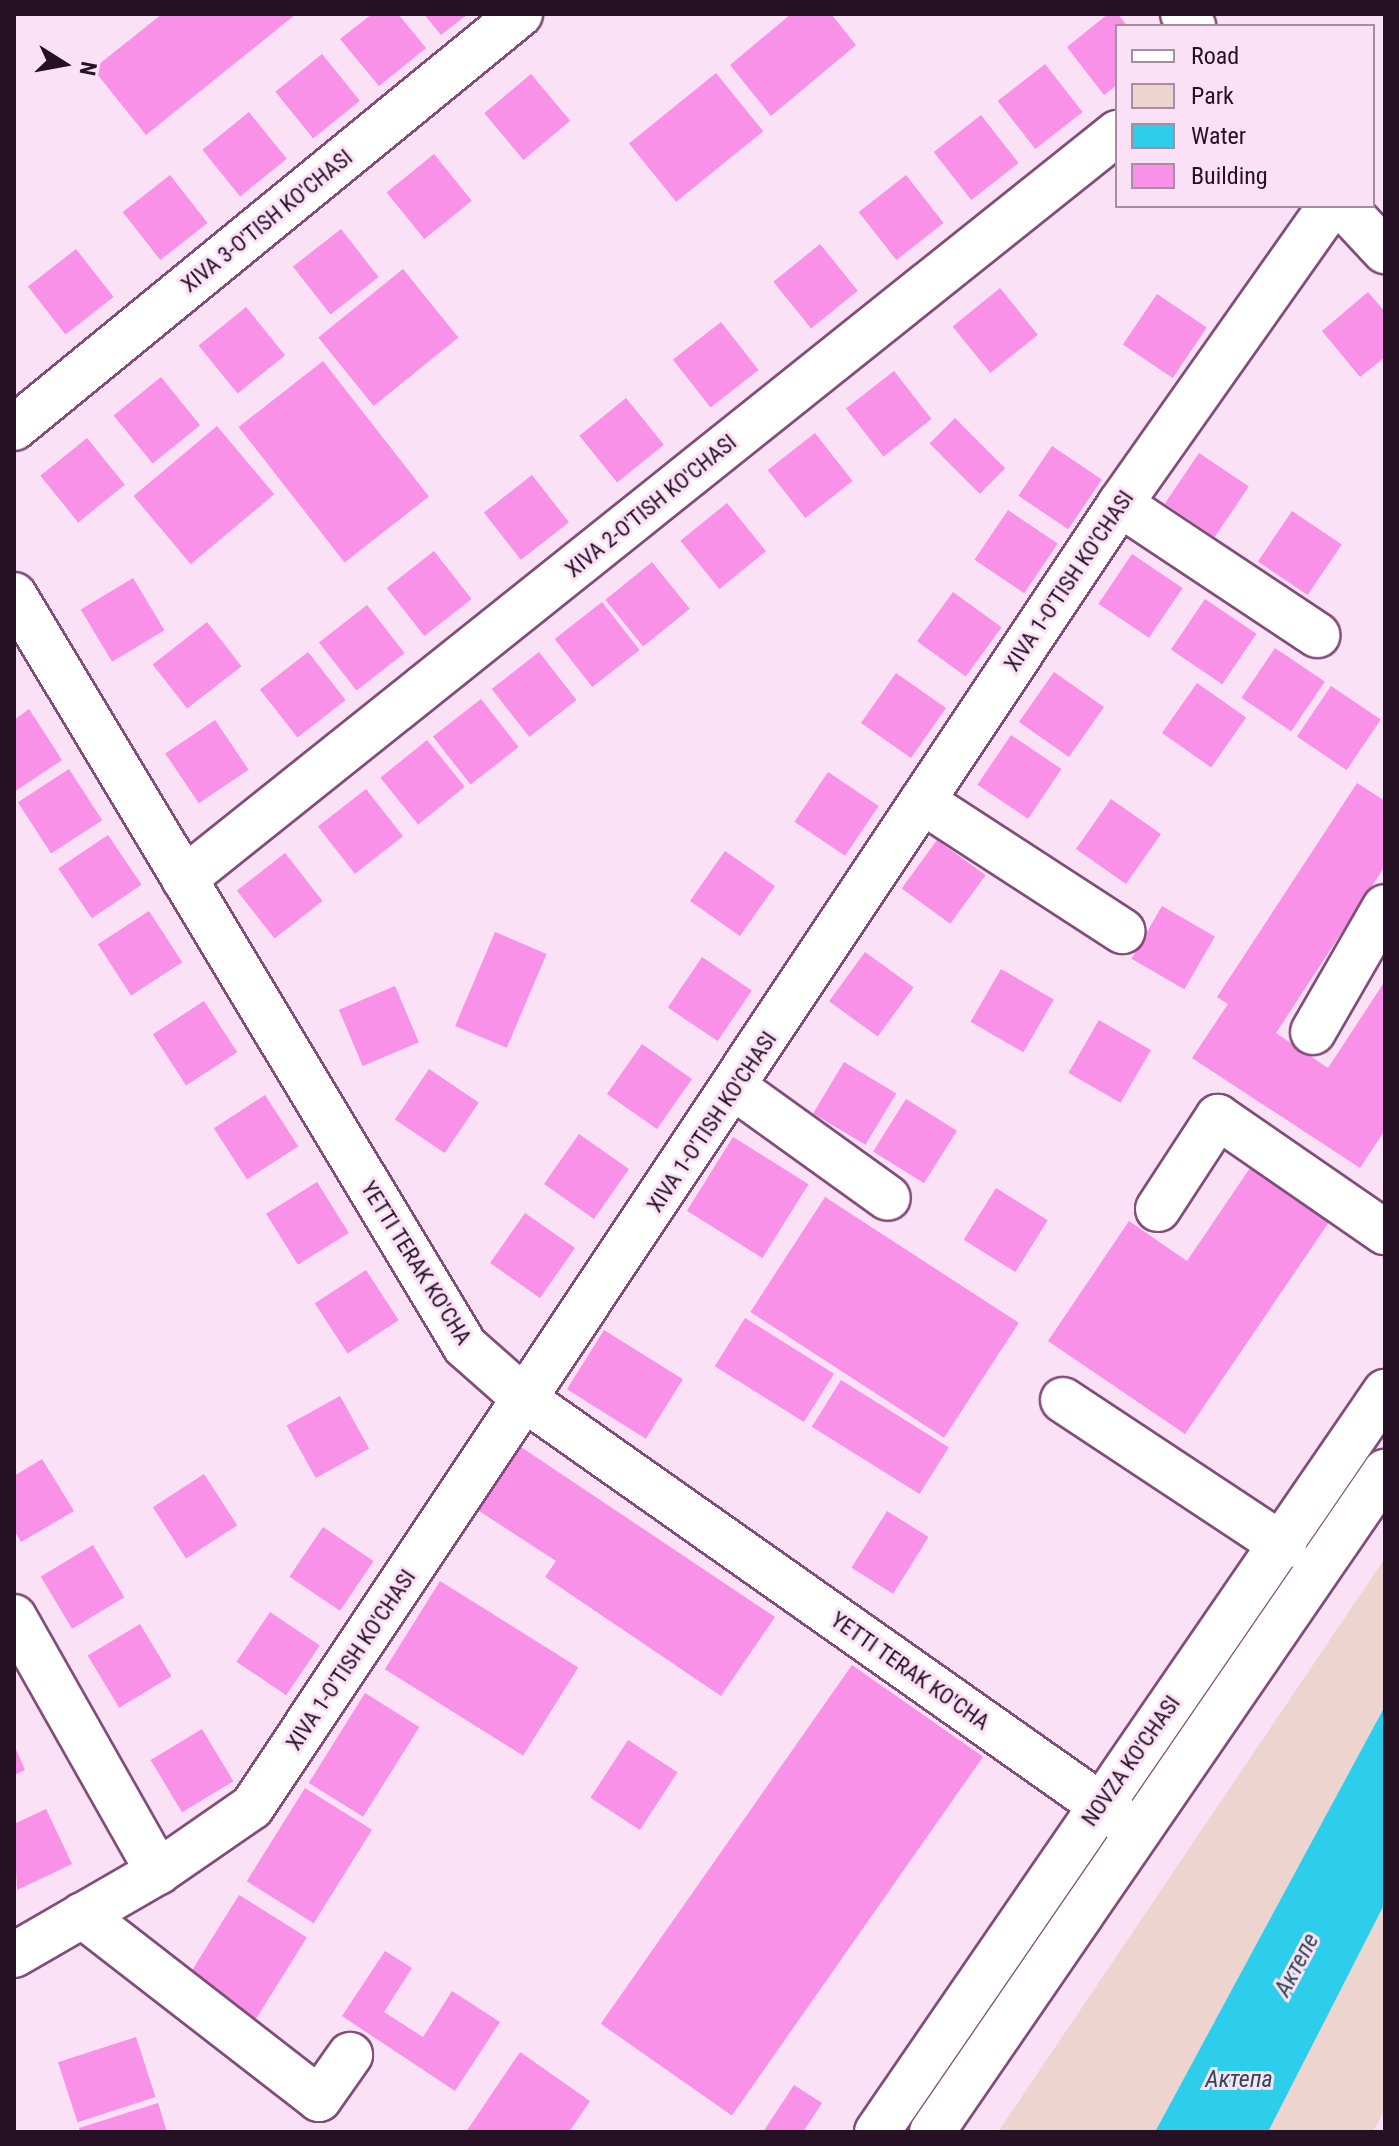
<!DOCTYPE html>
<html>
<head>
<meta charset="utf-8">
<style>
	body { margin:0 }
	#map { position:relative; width:1399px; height:2146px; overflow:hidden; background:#fbe1f6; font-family:"Roboto Condensed",sans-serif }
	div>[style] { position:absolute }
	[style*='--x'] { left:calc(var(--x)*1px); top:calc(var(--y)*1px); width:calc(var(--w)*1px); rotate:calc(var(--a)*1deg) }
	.green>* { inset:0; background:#eed4ce }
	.water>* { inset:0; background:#2cceeb }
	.building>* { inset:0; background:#f891e7; transform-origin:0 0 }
	.roads { filter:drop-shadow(2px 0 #834c7a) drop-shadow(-2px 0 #834c7a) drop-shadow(0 2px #834c7a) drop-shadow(0 -2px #834c7a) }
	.minor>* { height:44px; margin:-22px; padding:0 22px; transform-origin:22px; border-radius:22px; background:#fff }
	.major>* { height:44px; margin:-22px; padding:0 22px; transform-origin:22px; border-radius:22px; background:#fff }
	span { translate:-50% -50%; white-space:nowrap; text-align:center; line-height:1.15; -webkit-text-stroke:6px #fbe1f6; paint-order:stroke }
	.street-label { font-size:22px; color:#261023 }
	.water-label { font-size:24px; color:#2b4a51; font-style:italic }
	.frame { position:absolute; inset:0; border:16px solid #261023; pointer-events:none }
	.legend { position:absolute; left:1115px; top:24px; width:260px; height:184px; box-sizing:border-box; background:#fbe1f6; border:2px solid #a68da2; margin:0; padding:10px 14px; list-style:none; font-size:24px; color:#261023 }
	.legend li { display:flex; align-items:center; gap:16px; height:40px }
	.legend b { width:40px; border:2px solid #a68da2 }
	.north { position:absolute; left:24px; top:24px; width:80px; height:80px; -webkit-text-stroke:6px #fbe1f6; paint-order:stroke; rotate:101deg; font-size:22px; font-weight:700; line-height:32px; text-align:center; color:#261023 }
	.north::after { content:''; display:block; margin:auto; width:28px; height:36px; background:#261023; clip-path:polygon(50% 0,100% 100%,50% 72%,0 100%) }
</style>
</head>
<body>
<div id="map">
	<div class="green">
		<div style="clip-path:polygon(1385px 1558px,1385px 1706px,1155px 2132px,998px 2132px)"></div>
		<div style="clip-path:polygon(1385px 1903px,1385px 2110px,1373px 2132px,1268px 2132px)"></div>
	</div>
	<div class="water">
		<div style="clip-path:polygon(1385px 1706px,1385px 1903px,1268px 2132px,1155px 2132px)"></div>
	</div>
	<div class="building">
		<div style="clip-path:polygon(162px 14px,296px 14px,146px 135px,93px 69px)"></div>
		<div style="clip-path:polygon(372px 14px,398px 14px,426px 48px,379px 86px,340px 39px)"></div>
		<div style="clip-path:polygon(424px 14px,468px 14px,441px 35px)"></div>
		<div style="clip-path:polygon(791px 14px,831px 14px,856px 45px,771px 116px,730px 65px)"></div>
		<div style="clip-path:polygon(1108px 14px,1118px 14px,1127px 26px,1117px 26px,1117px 85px,1104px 95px,1067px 47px)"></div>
		<div style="left:322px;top:54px;width:60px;height:60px;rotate:51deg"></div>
		<div style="left:1045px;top:64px;width:61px;height:60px;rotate:52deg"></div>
		<div style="left:716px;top:73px;width:75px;height:112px;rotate:51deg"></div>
		<div style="left:531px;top:74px;width:61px;height:61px;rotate:50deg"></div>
		<div style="left:249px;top:112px;width:60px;height:60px;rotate:51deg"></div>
		<div style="left:981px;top:115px;width:61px;height:60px;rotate:52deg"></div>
		<div style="left:434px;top:154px;width:60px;height:61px;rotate:51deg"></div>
		<div style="left:170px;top:175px;width:61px;height:60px;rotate:52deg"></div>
		<div style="left:906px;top:175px;width:61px;height:60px;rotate:52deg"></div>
		<div style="left:341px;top:229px;width:61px;height:61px;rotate:52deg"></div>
		<div style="left:820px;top:244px;width:60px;height:60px;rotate:51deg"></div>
		<div style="left:76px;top:249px;width:61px;height:61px;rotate:52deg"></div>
		<div style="left:403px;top:269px;width:88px;height:109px;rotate:51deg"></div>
		<div style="left:1000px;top:288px;width:60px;height:61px;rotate:51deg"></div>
		<div style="clip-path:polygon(1368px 292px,1385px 312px,1385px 357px,1360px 377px,1322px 331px)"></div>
		<div style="left:1157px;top:294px;width:60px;height:61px;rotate:34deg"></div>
		<div style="left:246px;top:307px;width:62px;height:61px;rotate:51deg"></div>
		<div style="left:721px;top:322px;width:61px;height:61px;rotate:52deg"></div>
		<div style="left:323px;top:361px;width:172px;height:107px;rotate:52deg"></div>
		<div style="left:894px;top:371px;width:61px;height:61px;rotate:52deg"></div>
		<div style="left:161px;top:377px;width:62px;height:61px;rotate:51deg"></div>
		<div style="left:626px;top:398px;width:60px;height:60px;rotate:51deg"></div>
		<div style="left:955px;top:418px;width:71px;height:36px;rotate:45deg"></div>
		<div style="left:217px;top:426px;width:89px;height:109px;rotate:50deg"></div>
		<div style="left:815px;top:433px;width:61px;height:60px;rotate:52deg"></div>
		<div style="left:87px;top:438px;width:60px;height:60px;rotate:51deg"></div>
		<div style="left:1052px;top:446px;width:60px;height:60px;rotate:34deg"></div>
		<div style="left:1199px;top:453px;width:60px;height:61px;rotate:34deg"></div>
		<div style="left:532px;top:475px;width:60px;height:61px;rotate:52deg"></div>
		<div style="left:727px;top:503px;width:62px;height:60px;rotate:51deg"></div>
		<div style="left:1008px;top:510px;width:60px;height:60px;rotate:34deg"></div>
		<div style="left:1292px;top:511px;width:60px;height:61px;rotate:34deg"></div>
		<div style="left:434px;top:551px;width:61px;height:60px;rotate:52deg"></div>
		<div style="left:1132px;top:554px;width:61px;height:60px;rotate:34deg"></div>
		<div style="left:652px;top:562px;width:60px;height:60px;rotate:51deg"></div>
		<div style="left:133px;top:578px;width:61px;height:61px;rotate:59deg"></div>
		<div style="left:953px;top:592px;width:60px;height:61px;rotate:36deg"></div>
		<div style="left:1205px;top:599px;width:62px;height:61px;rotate:34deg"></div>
		<div style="left:602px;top:602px;width:61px;height:60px;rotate:52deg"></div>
		<div style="left:367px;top:605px;width:61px;height:61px;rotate:52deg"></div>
		<div style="left:207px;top:622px;width:56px;height:69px;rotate:52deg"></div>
		<div style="left:1275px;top:648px;width:60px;height:60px;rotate:34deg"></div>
		<div style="left:308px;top:652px;width:61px;height:61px;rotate:52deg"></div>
		<div style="left:539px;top:652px;width:61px;height:60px;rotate:52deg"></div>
		<div style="left:1054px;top:672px;width:61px;height:61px;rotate:35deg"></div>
		<div style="left:896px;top:673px;width:61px;height:61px;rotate:35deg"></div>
		<div style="left:1197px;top:683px;width:60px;height:61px;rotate:35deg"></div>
		<div style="left:1331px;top:686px;width:60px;height:61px;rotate:34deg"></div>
		<div style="left:481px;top:699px;width:61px;height:61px;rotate:52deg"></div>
		<div style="clip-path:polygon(29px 709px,62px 760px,14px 792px,14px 720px)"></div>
		<div style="left:215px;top:720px;width:60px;height:60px;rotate:56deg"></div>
		<div style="left:1011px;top:735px;width:61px;height:60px;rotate:34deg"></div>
		<div style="left:427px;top:740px;width:60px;height:60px;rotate:51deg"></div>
		<div style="left:69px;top:769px;width:61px;height:61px;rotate:57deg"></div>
		<div style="left:828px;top:772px;width:61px;height:60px;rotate:34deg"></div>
		<div style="clip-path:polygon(1357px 783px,1385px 801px,1385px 866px,1276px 1033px,1328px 1068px,1385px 981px,1385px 1130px,1360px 1168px,1192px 1058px,1228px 1004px,1217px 997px)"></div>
		<div style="left:366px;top:789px;width:60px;height:61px;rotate:52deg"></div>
		<div style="left:1111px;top:799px;width:61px;height:61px;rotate:35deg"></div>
		<div style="left:108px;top:835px;width:60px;height:60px;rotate:56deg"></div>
		<div style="left:937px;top:840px;width:60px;height:60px;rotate:36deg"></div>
		<div style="left:725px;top:851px;width:61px;height:61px;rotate:35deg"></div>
		<div style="left:285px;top:853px;width:61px;height:61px;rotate:52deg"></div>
		<div style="left:1162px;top:906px;width:61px;height:61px;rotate:30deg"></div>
		<div style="left:149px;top:911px;width:61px;height:61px;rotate:57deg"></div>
		<div style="left:495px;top:932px;width:56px;height:102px;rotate:23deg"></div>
		<div style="left:865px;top:952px;width:60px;height:61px;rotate:36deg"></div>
		<div style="left:702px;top:957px;width:60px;height:61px;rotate:34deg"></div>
		<div style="left:1001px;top:969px;width:61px;height:61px;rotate:30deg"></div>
		<div style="left:395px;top:986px;width:61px;height:61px;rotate:67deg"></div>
		<div style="left:204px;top:1001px;width:61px;height:61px;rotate:57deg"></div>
		<div style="left:1099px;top:1020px;width:60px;height:61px;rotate:30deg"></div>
		<div style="left:642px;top:1044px;width:61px;height:61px;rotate:35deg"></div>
		<div style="left:844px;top:1062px;width:61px;height:60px;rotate:31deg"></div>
		<div style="left:429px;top:1069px;width:60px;height:61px;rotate:34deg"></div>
		<div style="left:265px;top:1095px;width:61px;height:61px;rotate:57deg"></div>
		<div style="left:906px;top:1099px;width:60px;height:62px;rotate:32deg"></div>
		<div style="left:579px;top:1134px;width:61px;height:61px;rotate:35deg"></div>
		<div style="left:733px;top:1137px;width:89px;height:87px;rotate:32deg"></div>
		<div style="clip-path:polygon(1252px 1165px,1331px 1219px,1185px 1434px,1048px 1341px,1129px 1221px,1187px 1261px)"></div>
		<div style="left:317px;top:1182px;width:60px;height:60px;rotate:58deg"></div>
		<div style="left:996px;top:1188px;width:61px;height:61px;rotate:32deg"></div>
		<div style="left:825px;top:1197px;width:231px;height:137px;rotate:33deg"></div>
		<div style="left:525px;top:1213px;width:61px;height:61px;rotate:35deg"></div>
		<div style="left:366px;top:1270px;width:60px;height:61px;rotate:57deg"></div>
		<div style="left:745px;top:1318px;width:105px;height:57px;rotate:32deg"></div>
		<div style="left:604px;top:1330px;width:93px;height:70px;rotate:32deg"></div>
		<div style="left:841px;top:1380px;width:127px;height:55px;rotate:32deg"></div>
		<div style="left:340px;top:1396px;width:60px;height:61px;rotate:61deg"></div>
		<div style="clip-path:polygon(518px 1445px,775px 1617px,721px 1696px,545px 1577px,556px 1561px,476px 1509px)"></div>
		<div style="clip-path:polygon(42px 1459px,74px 1511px,21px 1542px,14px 1530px,14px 1476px)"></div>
		<div style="left:204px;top:1474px;width:61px;height:61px;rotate:57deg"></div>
		<div style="left:887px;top:1511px;width:49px;height:67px;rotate:32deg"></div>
		<div style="left:323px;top:1527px;width:61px;height:60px;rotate:34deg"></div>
		<div style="left:93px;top:1545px;width:61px;height:61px;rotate:59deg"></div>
		<div style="left:440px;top:1581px;width:163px;height:104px;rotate:32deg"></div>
		<div style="left:270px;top:1612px;width:60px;height:60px;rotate:34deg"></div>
		<div style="left:140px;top:1624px;width:61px;height:61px;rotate:59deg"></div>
		<div style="left:852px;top:1665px;width:160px;height:438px;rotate:35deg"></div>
		<div style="left:365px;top:1693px;width:64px;height:106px;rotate:32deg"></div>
		<div style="left:202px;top:1729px;width:61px;height:60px;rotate:59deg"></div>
		<div style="left:628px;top:1740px;width:59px;height:69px;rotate:33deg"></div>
		<div style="clip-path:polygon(14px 1745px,25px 1770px,14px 1775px)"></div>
		<div style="left:305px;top:1788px;width:79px;height:110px;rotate:32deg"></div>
		<div style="clip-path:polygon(46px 1809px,72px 1864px,17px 1890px,14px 1824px)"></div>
		<div style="left:239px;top:1895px;width:80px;height:104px;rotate:32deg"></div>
		<div style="clip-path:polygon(385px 1951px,412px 1968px,384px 2012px,423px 2037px,452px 1991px,500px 2022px,455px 2091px,342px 2016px)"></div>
		<div style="left:136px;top:2037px;width:63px;height:82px;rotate:72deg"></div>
		<div style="clip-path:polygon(520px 2052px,590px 2101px,569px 2132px,466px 2132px)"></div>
		<div style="clip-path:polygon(794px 2085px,822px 2103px,803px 2132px,763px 2132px)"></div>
		<div style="clip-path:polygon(158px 2103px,167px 2132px,80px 2132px,79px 2128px)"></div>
	</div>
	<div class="roads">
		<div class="minor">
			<div style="--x:1183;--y:14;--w:16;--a:50"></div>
			<div style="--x:1343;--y:206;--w:62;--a:47"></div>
			<div style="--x:14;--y:428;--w:654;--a:-39.29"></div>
			<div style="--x:1120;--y:504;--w:237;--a:33.6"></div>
			<div style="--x:14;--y:595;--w:876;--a:59.01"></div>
			<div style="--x:465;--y:1346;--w:81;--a:41.5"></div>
			<div style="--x:526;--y:1400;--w:746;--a:35.18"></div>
			<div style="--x:922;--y:801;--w:239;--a:33"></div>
			<div style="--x:184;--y:879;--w:1195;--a:-38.64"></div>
			<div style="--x:1313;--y:1032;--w:144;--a:-60.1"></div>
			<div style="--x:735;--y:1088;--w:188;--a:35.7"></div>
			<div style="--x:1158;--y:1209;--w:110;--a:-56.9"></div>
			<div style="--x:1218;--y:1117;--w:203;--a:34.6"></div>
			<div style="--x:1063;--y:1400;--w:265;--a:33.5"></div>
			<div style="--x:14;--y:1617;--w:293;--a:60.5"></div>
			<div style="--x:82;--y:1915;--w:300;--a:37.8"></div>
			<div style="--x:319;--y:2099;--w:54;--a:-54.8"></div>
			<div style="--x:14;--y:1955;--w:166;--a:-30"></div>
			<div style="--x:158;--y:1872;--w:114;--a:-34.7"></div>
			<div style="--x:252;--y:1807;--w:1566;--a:-56.33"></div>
			<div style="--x:1120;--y:504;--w:365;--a:-54.8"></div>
		</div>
		<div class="major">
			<div style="--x:877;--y:2132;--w:898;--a:-55.53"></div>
			<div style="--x:932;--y:2132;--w:801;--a:-55.54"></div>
		</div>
	</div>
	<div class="street-label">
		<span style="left:267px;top:221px;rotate:-39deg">XIVA 3-O'TISH KO'CHASI</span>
		<span style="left:651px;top:506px;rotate:-39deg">XIVA 2-O'TISH KO'CHASI</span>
		<span style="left:1069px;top:581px;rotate:-56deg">XIVA 1-O'TISH KO'CHASI</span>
		<span style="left:712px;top:1122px;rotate:-56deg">XIVA 1-O'TISH KO'CHASI</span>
		<span style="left:416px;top:1263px;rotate:58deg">YETTI TERAK KO'CHA</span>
		<span style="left:351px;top:1660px;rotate:-56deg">XIVA 1-O'TISH KO'CHASI</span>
		<span style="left:910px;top:1671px;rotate:35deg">YETTI TERAK KO'CHA</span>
		<span style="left:1131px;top:1761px;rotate:-55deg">NOVZA KO'CHASI</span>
	</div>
	<div class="water-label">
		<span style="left:1297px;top:1965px;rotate:-62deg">Актепе</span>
		<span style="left:1239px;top:2080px">Актепа</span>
	</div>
	<div class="frame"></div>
	<ul class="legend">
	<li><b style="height:10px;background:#fff"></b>Road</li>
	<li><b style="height:22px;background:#eed4ce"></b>Park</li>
	<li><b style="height:22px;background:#2cceeb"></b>Water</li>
	<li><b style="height:22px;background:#f891e7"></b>Building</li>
	</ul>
	<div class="north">N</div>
</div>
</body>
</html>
